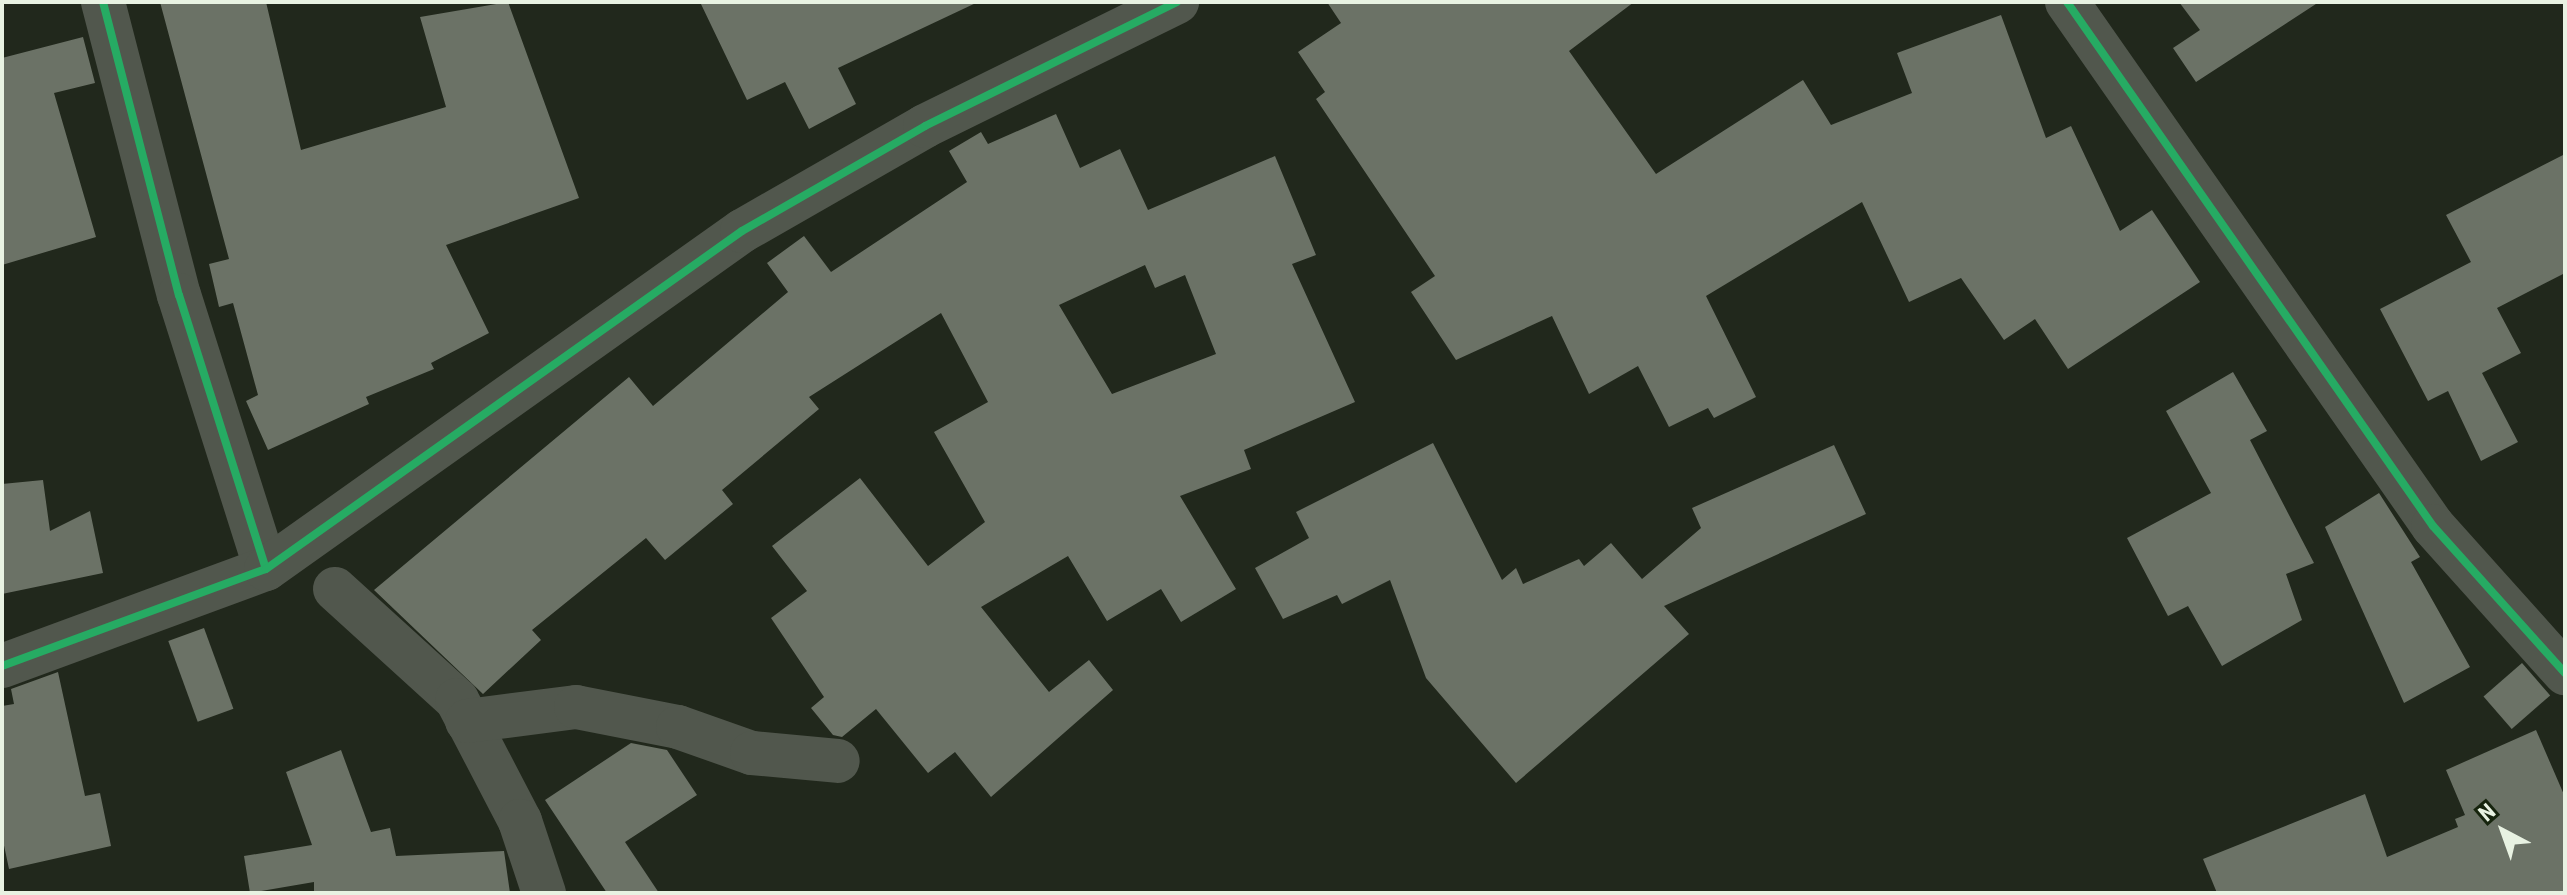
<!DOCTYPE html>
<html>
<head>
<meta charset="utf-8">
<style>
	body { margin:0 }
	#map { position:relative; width:2567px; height:895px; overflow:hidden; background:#21281c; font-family:"Roboto Condensed",sans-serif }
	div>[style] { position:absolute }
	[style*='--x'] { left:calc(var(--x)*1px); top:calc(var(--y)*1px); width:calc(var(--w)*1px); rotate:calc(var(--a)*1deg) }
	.building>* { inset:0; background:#6b7266; transform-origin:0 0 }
	.street>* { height:44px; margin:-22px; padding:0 22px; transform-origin:22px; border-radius:22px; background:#51574d }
	.secondary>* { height:44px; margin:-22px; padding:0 22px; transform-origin:22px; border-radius:22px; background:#51574d }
	.cycleway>* { height:8px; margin:-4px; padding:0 4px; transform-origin:4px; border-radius:4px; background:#26ab63 }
	span { translate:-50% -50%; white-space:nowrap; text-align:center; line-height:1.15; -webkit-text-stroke:8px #16240d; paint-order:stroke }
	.frame { position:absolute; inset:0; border:4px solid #e8f2e2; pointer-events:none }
	.north { position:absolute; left:2463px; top:791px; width:80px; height:80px; -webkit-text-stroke:6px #16240d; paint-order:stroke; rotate:319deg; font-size:22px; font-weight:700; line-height:32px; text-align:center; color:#e8f2e2 }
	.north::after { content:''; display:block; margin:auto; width:28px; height:36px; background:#e8f2e2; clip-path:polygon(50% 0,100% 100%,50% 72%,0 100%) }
</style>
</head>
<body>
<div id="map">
	<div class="building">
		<div style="clip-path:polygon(160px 2px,266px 2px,301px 150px,446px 107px,420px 17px,508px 2px,579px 198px,446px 245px,489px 333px,431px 363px,434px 369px,366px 397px,369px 404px,268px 450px,246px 401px,258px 395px,233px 303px,219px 307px,209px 264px,229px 259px)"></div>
		<div style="clip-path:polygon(700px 2px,978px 2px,838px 68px,856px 104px,809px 129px,785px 82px,747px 100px)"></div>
		<div style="clip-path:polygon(1327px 2px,1634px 2px,1569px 51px,1656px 174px,1803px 80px,1831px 125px,1912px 93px,1897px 53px,2001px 15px,2046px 138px,2071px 126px,2120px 231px,2152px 210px,2200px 282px,2068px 369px,2035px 319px,2004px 340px,1961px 278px,1909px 302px,1862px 202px,1706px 296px,1756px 397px,1714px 418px,1708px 408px,1669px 427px,1638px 366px,1589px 394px,1552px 316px,1456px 360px,1411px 292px,1435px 276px,1316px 99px,1325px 92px,1298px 52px,1341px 23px)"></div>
		<div style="clip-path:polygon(2179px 2px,2319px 2px,2196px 82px,2173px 48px,2200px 30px)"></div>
		<div style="clip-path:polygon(83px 37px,95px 83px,54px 93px,96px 237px,2px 265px,2px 58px)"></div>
		<div style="clip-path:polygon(evenodd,1056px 114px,1080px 168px,1120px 149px,1148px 210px,1275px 156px,1316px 255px,1292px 264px,1355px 402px,1244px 450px,1251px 469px,1180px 496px,1236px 589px,1181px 622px,1161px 589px,1107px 621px,1068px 556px,981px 607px,1049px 692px,1089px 660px,1113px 690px,991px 797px,955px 752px,928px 773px,876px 709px,842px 737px,833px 735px,811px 708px,824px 697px,771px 618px,807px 591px,772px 546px,860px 478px,928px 566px,985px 522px,934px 432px,988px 402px,941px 313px,809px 397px,819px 409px,722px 490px,733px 504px,665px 560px,646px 538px,532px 630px,541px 640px,483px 694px,374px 590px,629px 377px,653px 406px,788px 292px,767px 263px,804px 236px,831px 272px,967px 182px,949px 151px,981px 132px,988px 144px,1056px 114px,1145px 265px,1155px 288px,1185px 275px,1216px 354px,1112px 394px,1059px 305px,1145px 265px)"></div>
		<div style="clip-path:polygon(2565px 154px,2565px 273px,2497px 308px,2521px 353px,2482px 373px,2518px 442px,2481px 461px,2448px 391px,2428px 401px,2380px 309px,2471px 262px,2446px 215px)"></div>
		<div style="clip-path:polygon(2233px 372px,2267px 431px,2250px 440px,2314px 563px,2286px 574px,2302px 620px,2222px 666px,2188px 606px,2168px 616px,2127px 538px,2211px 493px,2166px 411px)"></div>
		<div style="clip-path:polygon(1433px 443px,1502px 580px,1516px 568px,1523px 584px,1579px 559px,1584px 566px,1611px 543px,1642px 579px,1701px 528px,1692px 508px,1834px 445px,1866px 514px,1664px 606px,1689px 634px,1516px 783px,1426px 678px,1390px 580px,1342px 604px,1337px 595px,1283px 619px,1255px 568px,1309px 538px,1296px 512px)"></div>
		<div style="clip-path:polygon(43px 480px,50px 531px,90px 511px,103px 573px,2px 594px,2px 484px)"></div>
		<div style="clip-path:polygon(2379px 493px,2420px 557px,2411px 562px,2470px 667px,2404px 703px,2325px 527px)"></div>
		<div style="left:204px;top:628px;width:86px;height:38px;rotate:70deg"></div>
		<div style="left:2522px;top:663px;width:43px;height:51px;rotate:49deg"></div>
		<div style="clip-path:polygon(58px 672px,85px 796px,100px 793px,111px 846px,9px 869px,2px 836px,2px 706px,14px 704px,11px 689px)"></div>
		<div style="clip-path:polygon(2536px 730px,2565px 797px,2565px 893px,2217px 893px,2203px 859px,2365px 794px,2387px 857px,2458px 827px,2455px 819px,2465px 815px,2446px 770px)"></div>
		<div style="clip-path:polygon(631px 743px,667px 750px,697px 795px,625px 842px,659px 893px,607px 893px,545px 800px)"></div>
		<div style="clip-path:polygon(341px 750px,371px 832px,390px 828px,396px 856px,504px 851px,510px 893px,314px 893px,314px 882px,250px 893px,244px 856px,312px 845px,286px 772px)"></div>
	</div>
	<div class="street">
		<div style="--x:103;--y:2;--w:303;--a:75.5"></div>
		<div style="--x:179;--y:295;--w:287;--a:72.4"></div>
		<div style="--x:2067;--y:2;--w:639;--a:55.07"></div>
		<div style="--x:2433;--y:526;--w:198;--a:48.1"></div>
		<div style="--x:335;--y:589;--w:165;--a:42.3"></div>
		<div style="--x:457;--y:700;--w:136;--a:62.5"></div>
		<div style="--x:520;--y:821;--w:76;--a:71.6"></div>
		<div style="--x:467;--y:721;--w:110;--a:-7.3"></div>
		<div style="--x:576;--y:707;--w:104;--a:11.1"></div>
		<div style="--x:678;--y:727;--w:78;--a:19.4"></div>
		<div style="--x:752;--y:753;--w:86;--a:5.3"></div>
	</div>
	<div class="secondary">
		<div style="--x:2;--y:666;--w:281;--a:-20.2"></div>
		<div style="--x:266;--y:569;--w:584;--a:-35.38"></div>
		<div style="--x:742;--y:231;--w:211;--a:-29.8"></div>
		<div style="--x:925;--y:126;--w:281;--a:-26.2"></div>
	</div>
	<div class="cycleway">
		<div style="--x:103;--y:2;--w:303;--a:75.5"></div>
		<div style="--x:179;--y:295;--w:287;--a:72.4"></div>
		<div style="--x:2067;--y:2;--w:639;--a:55.07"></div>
		<div style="--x:2433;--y:526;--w:198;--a:48.1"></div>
		<div style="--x:2;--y:666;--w:281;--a:-20.2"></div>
		<div style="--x:266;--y:569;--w:584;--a:-35.38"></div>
		<div style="--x:742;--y:231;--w:211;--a:-29.8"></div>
		<div style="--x:925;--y:126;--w:281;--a:-26.2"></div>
	</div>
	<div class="frame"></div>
	<div class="north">N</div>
</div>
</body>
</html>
